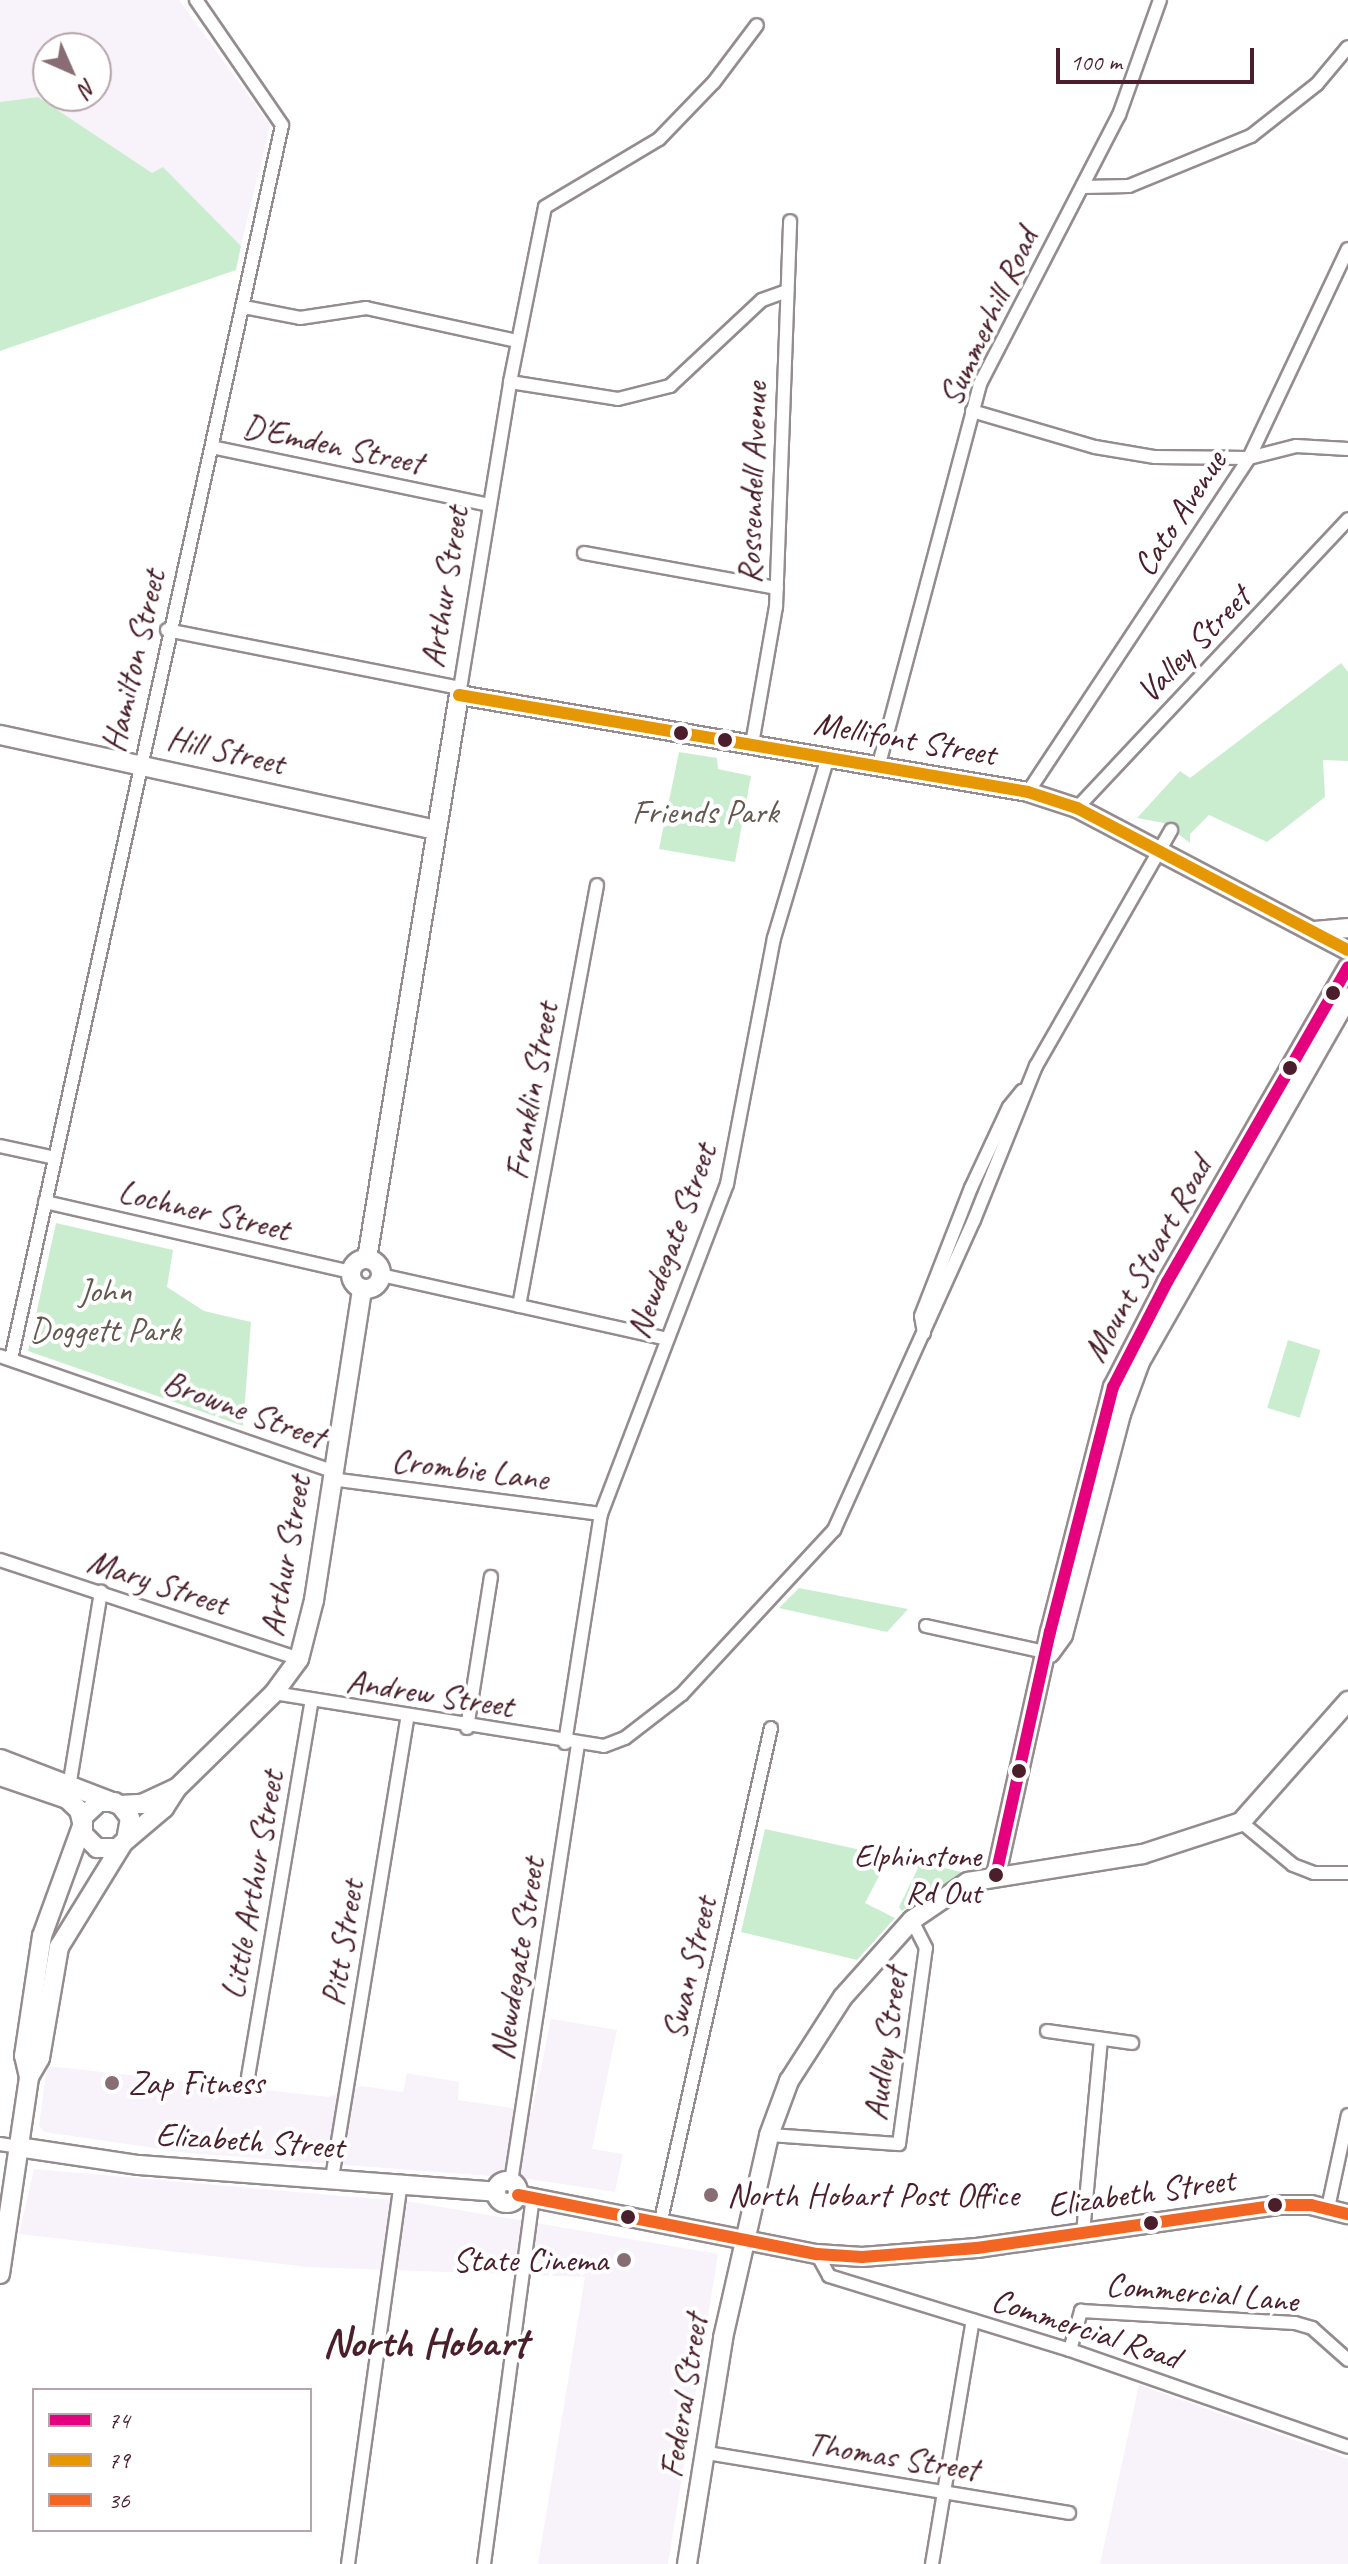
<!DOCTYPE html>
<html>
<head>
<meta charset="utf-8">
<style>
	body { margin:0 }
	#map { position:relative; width:1348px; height:2564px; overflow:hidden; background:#fff; font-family:Caveat,sans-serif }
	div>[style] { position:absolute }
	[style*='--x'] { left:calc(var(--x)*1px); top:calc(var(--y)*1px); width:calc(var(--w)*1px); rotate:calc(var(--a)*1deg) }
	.built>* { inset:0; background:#f8f2fa }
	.green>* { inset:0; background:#cbedcf; transform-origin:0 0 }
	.roads { filter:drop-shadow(2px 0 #948c8e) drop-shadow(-2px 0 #948c8e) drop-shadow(0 2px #948c8e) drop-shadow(0 -2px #948c8e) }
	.street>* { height:12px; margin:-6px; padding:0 6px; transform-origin:6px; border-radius:6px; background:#fff }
	.secondary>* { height:18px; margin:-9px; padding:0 9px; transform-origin:9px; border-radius:9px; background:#fff }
	.secondary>.ring { margin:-9px; padding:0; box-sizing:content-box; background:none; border:18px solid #fff; border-radius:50% }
	.bus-1>* { height:12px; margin:-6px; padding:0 6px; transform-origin:6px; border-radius:6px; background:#e5007d }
	.bus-2>* { height:12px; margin:-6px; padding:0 6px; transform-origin:6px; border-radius:6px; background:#e69804 }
	.bus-3>* { height:12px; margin:-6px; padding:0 6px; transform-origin:6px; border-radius:6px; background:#f26522 }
	.dots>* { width:22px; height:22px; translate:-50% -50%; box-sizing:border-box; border:4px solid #fff; border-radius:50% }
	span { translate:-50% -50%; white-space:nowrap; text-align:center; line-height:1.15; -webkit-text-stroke:8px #fff; paint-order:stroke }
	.bus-label { font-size:32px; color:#4a1f2b }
	.right { translate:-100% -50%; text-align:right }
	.street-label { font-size:34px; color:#4a1f2b }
	.park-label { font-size:34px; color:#645950 }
	.poi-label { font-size:34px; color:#4a1f2b }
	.left { translate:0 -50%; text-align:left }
	.district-label { font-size:42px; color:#4a1f2b; font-weight:700 }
	.legend { position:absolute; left:32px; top:2388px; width:280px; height:144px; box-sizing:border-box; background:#fff; border:2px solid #b7a5aa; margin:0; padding:10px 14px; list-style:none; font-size:24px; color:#4a1f2b }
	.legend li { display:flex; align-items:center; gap:16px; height:40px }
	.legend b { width:40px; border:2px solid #b7a5aa }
	.north { position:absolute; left:32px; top:32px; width:80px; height:80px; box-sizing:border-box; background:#fff; border:2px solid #b7a5aa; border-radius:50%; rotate:135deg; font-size:22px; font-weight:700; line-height:32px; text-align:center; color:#4a1f2b }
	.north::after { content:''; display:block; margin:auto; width:28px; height:36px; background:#896d75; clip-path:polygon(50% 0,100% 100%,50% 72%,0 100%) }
	.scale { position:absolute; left:1056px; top:48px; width:198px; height:36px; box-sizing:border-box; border:4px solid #4a1f2b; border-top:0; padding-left:10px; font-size:24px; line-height:28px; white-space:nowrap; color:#4a1f2b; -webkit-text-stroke:6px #fff; paint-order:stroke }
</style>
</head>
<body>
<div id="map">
	<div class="built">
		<div style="clip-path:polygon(evenodd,0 0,179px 0,270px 125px,241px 246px,163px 167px,153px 174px,38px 97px,0 102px,0 0,48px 48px,96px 48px,96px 96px,48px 96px,48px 48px)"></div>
		<div style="clip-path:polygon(551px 2019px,617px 2030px,592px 2149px,623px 2154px,615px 2192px,529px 2179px,189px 2153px,44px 2132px,39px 2126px,47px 2066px,329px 2097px,362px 2086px,403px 2092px,407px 2073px,459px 2082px,458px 2100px,532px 2111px)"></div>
		<div style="clip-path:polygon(34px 2169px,412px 2202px,718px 2254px,668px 2564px,538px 2564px,585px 2277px,308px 2267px,19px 2234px)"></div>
		<div style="clip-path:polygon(1139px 2385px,1348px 2459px,1348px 2564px,1100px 2564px)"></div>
	</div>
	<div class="green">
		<div style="clip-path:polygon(38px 97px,152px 173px,163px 167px,241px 246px,236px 270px,0 351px,0 102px)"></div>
		<div style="clip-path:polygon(1341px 663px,1348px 672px,1348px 761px,1323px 760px,1325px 797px,1267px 842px,1209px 815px,1190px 834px,1190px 843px,1164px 823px,1137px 818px,1180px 771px,1190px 778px)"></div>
		<div style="clip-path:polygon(679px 752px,717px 758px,718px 769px,751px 776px,735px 862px,659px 849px)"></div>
		<div style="clip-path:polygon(56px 1223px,173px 1250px,167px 1287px,204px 1311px,251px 1322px,243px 1426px,28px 1351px)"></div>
		<div style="left:1288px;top:1340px;width:34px;height:71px;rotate:17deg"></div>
		<div style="clip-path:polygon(799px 1588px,908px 1609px,887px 1632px,779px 1608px)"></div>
		<div style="clip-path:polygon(765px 1829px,962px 1872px,902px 1911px,899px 1907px,918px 1868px,889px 1857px,865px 1903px,895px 1918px,857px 1960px,741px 1932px)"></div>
	</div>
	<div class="roads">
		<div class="street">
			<div style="--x:1083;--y:187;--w:46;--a:-1.2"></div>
			<div style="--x:1129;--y:186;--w:132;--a:-22.3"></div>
			<div style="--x:1251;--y:136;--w:84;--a:-38.2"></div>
			<div style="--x:1317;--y:84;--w:48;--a:-50"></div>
			<div style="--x:244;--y:307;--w:57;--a:11.1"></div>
			<div style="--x:300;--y:318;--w:67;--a:-8.6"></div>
			<div style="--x:366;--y:308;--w:155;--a:12.3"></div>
			<div style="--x:510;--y:382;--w:109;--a:8.9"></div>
			<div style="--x:618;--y:399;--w:54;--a:-14"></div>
			<div style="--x:670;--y:386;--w:126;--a:-43.1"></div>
			<div style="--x:762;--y:300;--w:27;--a:-20"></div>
			<div style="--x:972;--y:411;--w:128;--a:16.3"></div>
			<div style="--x:1095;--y:447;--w:61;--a:9.5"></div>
			<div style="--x:1155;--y:457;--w:94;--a:0.6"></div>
			<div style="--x:1249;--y:458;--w:49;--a:-14.3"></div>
			<div style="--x:1296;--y:446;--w:52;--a:3.3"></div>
			<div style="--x:212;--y:447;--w:283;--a:11.8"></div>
			<div style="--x:584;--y:553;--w:196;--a:10.3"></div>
			<div style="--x:167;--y:630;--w:299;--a:11.2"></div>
			<div style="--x:459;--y:695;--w:317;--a:-80.7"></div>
			<div style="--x:510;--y:382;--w:178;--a:-78.7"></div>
			<div style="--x:545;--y:207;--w:133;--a:-30.8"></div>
			<div style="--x:659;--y:139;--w:79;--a:-46"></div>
			<div style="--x:714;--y:82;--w:71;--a:-53"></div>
			<div style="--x:752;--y:744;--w:139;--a:-80.1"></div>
			<div style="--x:776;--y:607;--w:386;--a:-87.9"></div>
			<div style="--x:879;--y:764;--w:393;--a:-75.1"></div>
			<div style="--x:980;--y:384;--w:303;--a:-62.7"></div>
			<div style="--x:1119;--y:115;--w:122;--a:-70.4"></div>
			<div style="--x:1028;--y:792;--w:400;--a:-56.5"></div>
			<div style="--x:1249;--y:458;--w:231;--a:-64.7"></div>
			<div style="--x:1077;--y:808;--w:396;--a:-46.8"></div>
			<div style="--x:0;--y:1146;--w:56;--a:12.3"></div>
			<div style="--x:45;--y:1202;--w:314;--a:12.9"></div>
			<div style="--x:381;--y:1275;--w:293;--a:12.6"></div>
			<div style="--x:519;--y:1306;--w:428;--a:-79.5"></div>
			<div style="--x:924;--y:1333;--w:17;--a:-100"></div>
			<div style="--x:921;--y:1316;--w:137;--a:-68.7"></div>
			<div style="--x:971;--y:1188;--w:89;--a:-64.9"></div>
			<div style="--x:1009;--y:1107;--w:21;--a:-51"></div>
			<div style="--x:0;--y:1356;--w:352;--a:19.1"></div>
			<div style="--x:11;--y:1359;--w:1263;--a:-77.61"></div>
			<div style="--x:282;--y:125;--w:152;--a:-124.5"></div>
			<div style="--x:331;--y:1479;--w:272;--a:7.4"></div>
			<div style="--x:0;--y:1560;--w:315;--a:18.3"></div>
			<div style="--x:926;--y:1626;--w:127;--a:12.3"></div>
			<div style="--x:274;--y:1693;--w:334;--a:9.1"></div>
			<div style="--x:604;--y:1746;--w:22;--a:-21"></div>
			<div style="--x:625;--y:1738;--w:72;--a:-37.7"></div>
			<div style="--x:682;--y:1694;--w:224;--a:-47.2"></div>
			<div style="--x:834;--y:1530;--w:340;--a:-65.7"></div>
			<div style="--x:974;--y:1220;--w:166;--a:-68.1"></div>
			<div style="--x:1036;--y:1066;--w:272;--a:-60.2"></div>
			<div style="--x:467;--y:1728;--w:153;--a:-81"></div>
			<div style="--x:565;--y:1743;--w:232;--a:-81.1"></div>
			<div style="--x:601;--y:1514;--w:353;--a:-69.1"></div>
			<div style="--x:727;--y:1184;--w:250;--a:-79.2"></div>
			<div style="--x:774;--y:938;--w:189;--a:-73.4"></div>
			<div style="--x:70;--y:1781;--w:192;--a:-80.7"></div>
			<div style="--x:1241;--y:1822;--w:67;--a:39.6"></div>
			<div style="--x:1293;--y:1865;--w:22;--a:21"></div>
			<div style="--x:1314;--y:1873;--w:34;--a:0"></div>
			<div style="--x:1047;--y:2031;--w:86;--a:8"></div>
			<div style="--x:248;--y:2077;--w:379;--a:-80.4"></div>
			<div style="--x:769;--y:2135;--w:130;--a:4"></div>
			<div style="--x:899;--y:2144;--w:198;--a:-82.2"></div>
			<div style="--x:926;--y:1948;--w:31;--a:-117"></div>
			<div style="--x:0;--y:2144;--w:18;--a:9"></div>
			<div style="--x:332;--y:2178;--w:466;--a:-80.7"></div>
			<div style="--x:511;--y:2182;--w:442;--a:-81.3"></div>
			<div style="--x:1328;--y:2208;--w:95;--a:-77.9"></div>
			<div style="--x:661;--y:2220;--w:504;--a:-77.4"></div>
			<div style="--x:1083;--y:2233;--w:195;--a:-84.7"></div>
			<div style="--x:817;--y:2254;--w:25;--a:61"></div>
			<div style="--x:829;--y:2276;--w:252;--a:17.1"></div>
			<div style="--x:1070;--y:2350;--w:294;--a:19.2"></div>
			<div style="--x:1070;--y:2350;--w:41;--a:-74.2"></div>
			<div style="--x:1081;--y:2311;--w:214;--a:3.2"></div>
			<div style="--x:1295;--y:2323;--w:18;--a:16"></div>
			<div style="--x:1312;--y:2328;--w:48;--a:41.6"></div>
			<div style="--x:707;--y:2453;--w:367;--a:9.4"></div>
			<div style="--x:348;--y:2564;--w:386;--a:-82.1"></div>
			<div style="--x:484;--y:2564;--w:370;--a:-82.4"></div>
			<div style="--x:932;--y:2564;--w:247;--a:-80.5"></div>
		</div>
		<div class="secondary">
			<div style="--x:0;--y:735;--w:447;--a:12.3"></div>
			<div style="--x:1315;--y:931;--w:33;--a:-5"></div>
			<div class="ring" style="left:351px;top:1259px;width:12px;height:12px"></div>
			<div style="--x:367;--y:1259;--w:571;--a:-80.74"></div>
			<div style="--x:459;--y:695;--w:577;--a:9.67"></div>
			<div style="--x:1028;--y:792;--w:52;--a:18.1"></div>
			<div style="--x:1077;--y:808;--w:306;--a:27.7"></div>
			<div style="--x:1050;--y:1653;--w:22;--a:-54"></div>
			<div style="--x:1063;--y:1635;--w:228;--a:-75.3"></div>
			<div style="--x:1121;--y:1414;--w:55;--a:-69.9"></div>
			<div style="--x:1140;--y:1362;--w:420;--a:-60.3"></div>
			<div style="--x:0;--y:1759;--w:129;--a:21"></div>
			<div style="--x:120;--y:1805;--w:16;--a:52"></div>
			<div style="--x:130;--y:1818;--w:22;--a:100"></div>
			<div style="--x:0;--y:1776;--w:71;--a:18.9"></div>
			<div style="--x:67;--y:1799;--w:16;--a:43"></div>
			<div style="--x:79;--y:1810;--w:12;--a:76"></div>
			<div style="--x:115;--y:1802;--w:16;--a:180"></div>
			<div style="--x:99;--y:1802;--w:22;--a:137"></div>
			<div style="--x:83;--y:1817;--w:17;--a:90"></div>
			<div style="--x:83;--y:1834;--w:20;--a:45"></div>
			<div style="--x:97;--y:1848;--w:20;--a:0"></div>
			<div style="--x:117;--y:1848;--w:62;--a:-40.4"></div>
			<div style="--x:164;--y:1808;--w:24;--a:-57"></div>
			<div style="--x:177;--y:1788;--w:136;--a:-44.4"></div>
			<div style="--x:274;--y:1693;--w:42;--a:-53.7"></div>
			<div style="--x:299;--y:1659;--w:61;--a:-75.7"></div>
			<div style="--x:314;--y:1600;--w:315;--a:-81.2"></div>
			<div style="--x:120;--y:1805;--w:22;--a:-3"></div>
			<div style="--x:142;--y:1804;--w:38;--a:-25"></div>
			<div style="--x:996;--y:1875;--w:249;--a:-77.5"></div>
			<div style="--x:1050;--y:1632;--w:253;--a:-75.6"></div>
			<div style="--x:1113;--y:1387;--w:118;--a:-62.8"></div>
			<div style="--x:1167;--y:1282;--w:363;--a:-60.1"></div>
			<div style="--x:29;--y:2077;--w:22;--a:-103"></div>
			<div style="--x:24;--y:2056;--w:121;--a:-81.5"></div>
			<div style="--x:42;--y:1936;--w:117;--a:-70"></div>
			<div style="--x:18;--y:2147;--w:122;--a:8.5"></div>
			<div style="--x:139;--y:2165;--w:358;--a:4.3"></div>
			<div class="ring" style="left:496px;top:2181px;width:4px;height:4px"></div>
			<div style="--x:518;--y:2195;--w:305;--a:11.2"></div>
			<div style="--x:817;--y:2254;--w:45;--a:3.8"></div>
			<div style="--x:862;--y:2257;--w:115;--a:-4.5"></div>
			<div style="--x:977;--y:2248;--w:304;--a:-8.1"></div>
			<div style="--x:1278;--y:2205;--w:33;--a:0"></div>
			<div style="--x:1311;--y:2205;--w:38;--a:14"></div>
			<div style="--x:0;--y:2274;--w:199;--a:-81.6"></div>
			<div style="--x:29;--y:2077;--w:22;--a:-60"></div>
			<div style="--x:40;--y:2058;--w:113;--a:-80.3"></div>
			<div style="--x:59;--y:1947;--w:122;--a:-58.4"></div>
			<div style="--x:687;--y:2564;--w:229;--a:-80.9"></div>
			<div style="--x:723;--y:2338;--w:208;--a:-77.2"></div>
			<div style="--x:769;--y:2135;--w:58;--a:-69.7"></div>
			<div style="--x:789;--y:2081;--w:100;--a:-57.3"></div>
			<div style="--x:843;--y:1997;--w:103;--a:-48.1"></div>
			<div style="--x:912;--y:1920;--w:68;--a:-34.2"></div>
			<div style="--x:968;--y:1882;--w:177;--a:-9.1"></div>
			<div style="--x:1143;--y:1854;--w:103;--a:-18.1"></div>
			<div style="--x:1241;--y:1822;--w:162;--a:-48.5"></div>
		</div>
	</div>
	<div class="bus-1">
		<div style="--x:996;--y:1875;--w:249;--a:-77.5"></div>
		<div style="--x:1050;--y:1632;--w:253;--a:-75.6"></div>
		<div style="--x:1113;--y:1387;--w:118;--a:-62.8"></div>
		<div style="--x:1167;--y:1282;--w:363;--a:-60.1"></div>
	</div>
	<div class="bus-2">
		<div style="--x:459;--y:695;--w:577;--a:9.67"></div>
		<div style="--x:1028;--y:792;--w:52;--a:18.1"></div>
		<div style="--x:1077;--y:808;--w:306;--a:27.7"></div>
	</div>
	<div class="bus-3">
		<div style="--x:518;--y:2195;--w:305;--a:11.2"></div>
		<div style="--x:817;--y:2254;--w:45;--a:3.8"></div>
		<div style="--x:862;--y:2257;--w:115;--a:-4.5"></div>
		<div style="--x:977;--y:2248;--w:304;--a:-8.1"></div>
		<div style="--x:1278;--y:2205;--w:33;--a:0"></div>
		<div style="--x:1311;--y:2205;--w:38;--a:14"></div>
	</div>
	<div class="dots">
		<div style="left:681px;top:733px;background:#4a1f2b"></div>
		<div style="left:725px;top:740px;background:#4a1f2b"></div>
		<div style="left:1333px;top:993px;background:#4a1f2b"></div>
		<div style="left:1290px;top:1068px;background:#4a1f2b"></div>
		<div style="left:1019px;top:1771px;background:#4a1f2b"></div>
		<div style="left:996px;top:1875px;background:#4a1f2b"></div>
		<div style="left:112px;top:2083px;background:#896d75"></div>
		<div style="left:711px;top:2195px;background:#896d75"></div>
		<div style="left:1275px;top:2205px;background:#4a1f2b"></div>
		<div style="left:628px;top:2217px;background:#4a1f2b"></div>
		<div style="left:1151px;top:2223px;background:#4a1f2b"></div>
		<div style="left:624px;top:2260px;background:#896d75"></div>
	</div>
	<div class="bus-label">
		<span class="right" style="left:981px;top:1875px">Elphinstone<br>Rd Out</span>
	</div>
	<div class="street-label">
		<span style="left:988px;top:317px;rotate:-65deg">Summerhill Road</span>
		<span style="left:333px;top:444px;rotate:12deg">D'Emden Street</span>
		<span style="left:752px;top:483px;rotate:-88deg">Rossendell Avenue</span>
		<span style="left:1179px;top:513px;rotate:-57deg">Cato Avenue</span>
		<span style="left:444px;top:587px;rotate:-81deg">Arthur Street</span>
		<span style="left:1193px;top:644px;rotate:-46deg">Valley Street</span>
		<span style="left:133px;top:661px;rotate:-77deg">Hamilton Street</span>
		<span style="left:905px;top:738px;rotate:10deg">Mellifont Street</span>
		<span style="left:226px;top:750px;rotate:13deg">Hill Street</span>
		<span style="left:531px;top:1091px;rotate:-80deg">Franklin Street</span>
		<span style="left:204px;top:1210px;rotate:13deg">Lochner Street</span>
		<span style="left:671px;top:1241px;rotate:-70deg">Newdegate Street</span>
		<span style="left:1147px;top:1259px;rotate:-61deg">Mount Stuart Road</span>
		<span style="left:244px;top:1409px;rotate:20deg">Browne Street</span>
		<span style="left:470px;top:1469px;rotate:7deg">Crombie Lane</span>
		<span style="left:285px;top:1556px;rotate:-80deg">Arthur Street</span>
		<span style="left:158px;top:1582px;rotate:18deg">Mary Street</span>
		<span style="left:430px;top:1693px;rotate:9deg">Andrew Street</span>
		<span style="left:252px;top:1885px;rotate:-80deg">Little Arthur Street</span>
		<span style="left:342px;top:1943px;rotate:-81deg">Pitt Street</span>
		<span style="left:517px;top:1959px;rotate:-81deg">Newdegate Street</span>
		<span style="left:689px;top:1968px;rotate:-77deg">Swan Street</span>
		<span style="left:885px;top:2044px;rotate:-82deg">Audley Street</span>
		<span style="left:250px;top:2140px;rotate:4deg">Elizabeth Street</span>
		<span style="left:1141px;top:2192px;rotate:-8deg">Elizabeth Street</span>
		<span style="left:1202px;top:2292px;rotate:5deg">Commercial Lane</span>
		<span style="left:1086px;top:2328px;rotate:18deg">Commercial Road</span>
		<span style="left:683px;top:2396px;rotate:-81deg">Federal Street</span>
		<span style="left:893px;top:2456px;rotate:9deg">Thomas Street</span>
	</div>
	<div class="park-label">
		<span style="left:705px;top:812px">Friends Park</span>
		<span style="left:105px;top:1310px">John<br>Doggett Park</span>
	</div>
	<div class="poi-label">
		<span class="left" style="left:128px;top:2083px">Zap Fitness</span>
		<span class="left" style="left:727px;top:2195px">North Hobart Post Office</span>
		<span class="right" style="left:608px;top:2260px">State Cinema</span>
	</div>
	<div class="district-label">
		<span style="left:425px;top:2343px">North Hobart</span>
	</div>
	<ul class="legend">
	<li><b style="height:10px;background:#e5007d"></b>74</li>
	<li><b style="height:10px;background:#e69804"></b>79</li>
	<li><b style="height:10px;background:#f26522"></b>36</li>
	</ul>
	<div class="north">N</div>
	<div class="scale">100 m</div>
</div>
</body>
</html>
